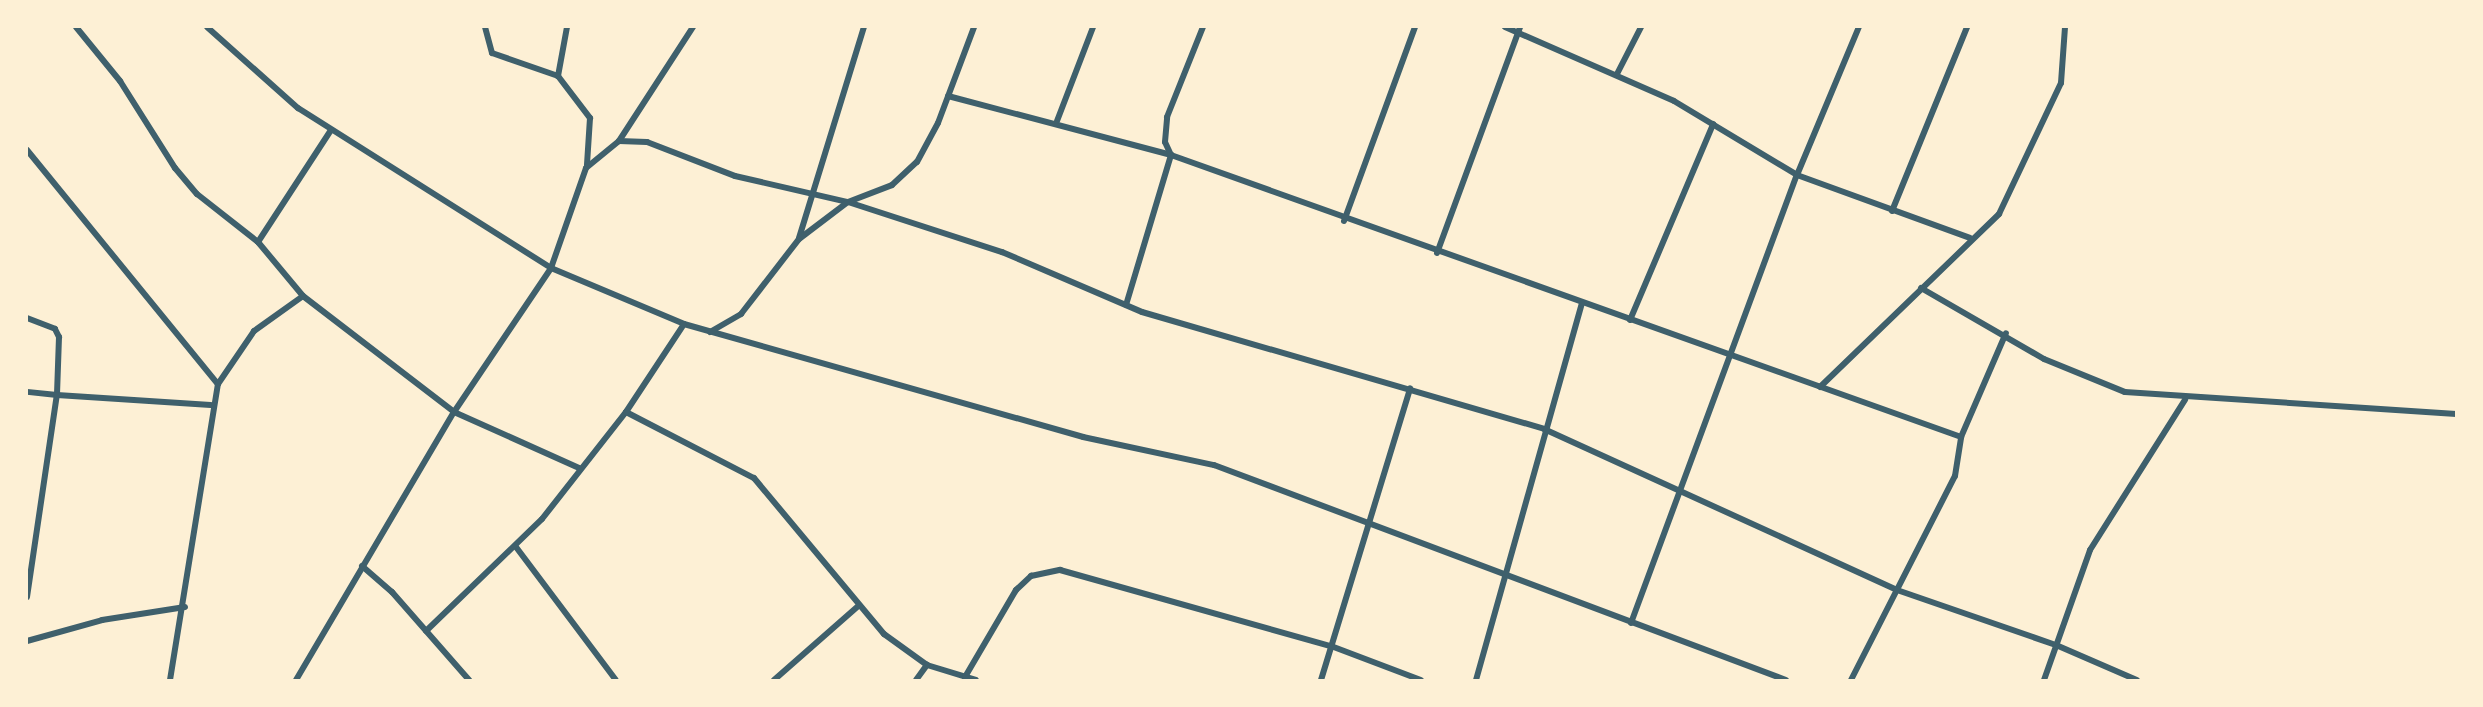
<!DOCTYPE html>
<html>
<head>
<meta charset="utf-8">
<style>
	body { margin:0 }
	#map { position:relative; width:2483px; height:707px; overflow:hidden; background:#fdf0d5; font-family:Bitter,serif }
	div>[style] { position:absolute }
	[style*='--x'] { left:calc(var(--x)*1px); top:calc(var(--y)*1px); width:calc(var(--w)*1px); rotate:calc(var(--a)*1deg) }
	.minor>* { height:6px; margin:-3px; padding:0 3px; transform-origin:3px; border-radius:3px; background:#3f606c }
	span { translate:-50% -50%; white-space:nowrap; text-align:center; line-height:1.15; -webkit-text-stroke:6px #fdf0d5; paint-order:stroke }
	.frame { position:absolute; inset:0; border:28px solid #fdf0d5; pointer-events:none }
</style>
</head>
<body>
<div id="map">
	<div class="minor">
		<div style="--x:76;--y:27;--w:70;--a:50.8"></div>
		<div style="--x:120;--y:81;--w:103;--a:57.7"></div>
		<div style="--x:175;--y:168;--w:34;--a:50"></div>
		<div style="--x:197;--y:194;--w:78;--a:38.2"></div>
		<div style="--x:258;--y:242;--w:70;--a:50.2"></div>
		<div style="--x:303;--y:296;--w:190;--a:37.5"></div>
		<div style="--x:454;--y:412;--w:137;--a:24.1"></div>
		<div style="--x:207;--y:27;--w:122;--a:41.7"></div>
		<div style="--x:298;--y:108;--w:299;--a:32.3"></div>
		<div style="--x:551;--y:268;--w:144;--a:22.8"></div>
		<div style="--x:684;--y:324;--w:415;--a:15.8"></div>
		<div style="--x:1083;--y:437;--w:134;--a:12.1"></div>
		<div style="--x:1214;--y:465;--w:611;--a:20.6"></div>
		<div style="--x:485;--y:27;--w:27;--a:75"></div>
		<div style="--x:492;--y:53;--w:70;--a:19.2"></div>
		<div style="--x:567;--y:27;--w:50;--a:100.4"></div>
		<div style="--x:558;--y:76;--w:53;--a:52.7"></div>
		<div style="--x:590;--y:118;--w:47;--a:93.7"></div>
		<div style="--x:1505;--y:27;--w:184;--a:23.6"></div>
		<div style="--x:1674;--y:101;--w:144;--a:31"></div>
		<div style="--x:1797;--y:175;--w:184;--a:20"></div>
		<div style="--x:1617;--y:74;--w:53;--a:-62.9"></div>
		<div style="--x:948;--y:96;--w:231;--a:14.8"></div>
		<div style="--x:1171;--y:155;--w:839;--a:19.64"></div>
		<div style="--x:1057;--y:121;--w:101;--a:-69"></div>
		<div style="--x:619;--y:141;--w:28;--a:2"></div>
		<div style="--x:647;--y:142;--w:94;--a:21.1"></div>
		<div style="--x:735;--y:176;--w:116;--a:13"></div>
		<div style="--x:848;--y:202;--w:162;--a:18"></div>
		<div style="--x:1002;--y:252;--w:152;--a:23.2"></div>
		<div style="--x:1142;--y:312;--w:419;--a:16.2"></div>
		<div style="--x:1544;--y:429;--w:388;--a:24.5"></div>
		<div style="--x:1897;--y:590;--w:168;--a:19.1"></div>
		<div style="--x:2056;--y:645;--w:88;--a:23.4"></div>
		<div style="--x:27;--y:150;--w:302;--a:50.8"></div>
		<div style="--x:1892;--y:211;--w:199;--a:-67.8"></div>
		<div style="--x:1344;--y:221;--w:207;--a:-69.9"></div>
		<div style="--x:799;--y:238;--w:221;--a:-72.9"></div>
		<div style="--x:258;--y:242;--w:134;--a:-56.9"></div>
		<div style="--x:1437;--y:253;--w:241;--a:-69.8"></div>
		<div style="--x:1921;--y:288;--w:142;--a:30"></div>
		<div style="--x:2044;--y:359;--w:87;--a:22.2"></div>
		<div style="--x:2125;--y:392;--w:332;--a:3.8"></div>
		<div style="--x:1126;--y:305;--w:157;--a:-73.3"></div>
		<div style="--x:1171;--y:155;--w:14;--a:-115"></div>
		<div style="--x:1165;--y:142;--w:25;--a:-85"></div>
		<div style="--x:1167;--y:117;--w:97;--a:-68.2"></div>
		<div style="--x:27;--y:318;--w:30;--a:21"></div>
		<div style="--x:55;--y:329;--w:9;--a:63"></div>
		<div style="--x:59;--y:337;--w:58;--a:92"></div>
		<div style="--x:57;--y:395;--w:30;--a:-174"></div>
		<div style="--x:1630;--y:320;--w:213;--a:-67"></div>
		<div style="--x:710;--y:332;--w:36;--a:-30"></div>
		<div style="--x:741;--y:314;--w:95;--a:-52.3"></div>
		<div style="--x:799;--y:239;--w:61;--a:-37.1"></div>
		<div style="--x:848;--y:202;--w:47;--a:-21.1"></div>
		<div style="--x:892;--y:185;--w:34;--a:-43"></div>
		<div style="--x:917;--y:162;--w:44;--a:-61.7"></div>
		<div style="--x:938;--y:123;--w:103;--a:-69.4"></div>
		<div style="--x:1820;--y:387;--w:249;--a:-44"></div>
		<div style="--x:1999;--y:214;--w:145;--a:-64.7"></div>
		<div style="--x:2061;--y:83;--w:56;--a:-85.9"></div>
		<div style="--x:626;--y:412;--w:144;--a:27.3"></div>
		<div style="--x:754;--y:478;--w:203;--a:50.2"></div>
		<div style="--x:884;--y:634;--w:53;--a:35.8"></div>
		<div style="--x:927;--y:665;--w:51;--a:17"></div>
		<div style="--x:516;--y:547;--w:166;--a:53.1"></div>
		<div style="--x:362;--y:566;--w:40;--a:41"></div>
		<div style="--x:392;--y:592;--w:117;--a:48.8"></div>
		<div style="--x:27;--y:597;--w:204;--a:-81.6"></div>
		<div style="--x:57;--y:395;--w:154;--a:3.7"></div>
		<div style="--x:1631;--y:623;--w:478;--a:-69.7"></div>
		<div style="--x:1797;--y:175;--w:160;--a:-67.3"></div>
		<div style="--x:426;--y:631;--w:161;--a:-44"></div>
		<div style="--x:542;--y:519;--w:136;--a:-51.9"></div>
		<div style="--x:626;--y:412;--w:105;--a:-56.6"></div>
		<div style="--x:27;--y:641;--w:78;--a:-15.6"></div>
		<div style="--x:102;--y:620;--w:84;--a:-8.9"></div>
		<div style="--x:965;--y:677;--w:101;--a:-59.6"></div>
		<div style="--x:1016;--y:590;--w:21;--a:-43"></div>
		<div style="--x:1031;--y:576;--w:30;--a:-12"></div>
		<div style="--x:1060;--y:570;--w:281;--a:15.7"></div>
		<div style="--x:1331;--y:646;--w:96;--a:20.7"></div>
		<div style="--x:170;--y:680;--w:300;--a:-80.8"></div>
		<div style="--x:218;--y:384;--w:64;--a:-55.8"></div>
		<div style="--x:254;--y:331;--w:60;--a:-35.5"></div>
		<div style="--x:296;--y:680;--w:311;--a:-59.5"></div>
		<div style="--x:454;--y:412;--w:174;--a:-56"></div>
		<div style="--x:551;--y:268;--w:106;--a:-70.7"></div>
		<div style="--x:586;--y:168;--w:43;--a:-39.3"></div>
		<div style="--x:619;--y:141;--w:136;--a:-57"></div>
		<div style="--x:774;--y:680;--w:111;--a:-41.3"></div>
		<div style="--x:916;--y:680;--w:19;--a:-54"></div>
		<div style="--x:1321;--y:680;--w:305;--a:-73"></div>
		<div style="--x:1476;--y:680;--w:391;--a:-74.3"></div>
		<div style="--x:1851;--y:680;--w:229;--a:-63"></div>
		<div style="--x:1955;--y:476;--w:39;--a:-81"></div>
		<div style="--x:1961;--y:437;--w:113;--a:-66.6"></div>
		<div style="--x:2044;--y:680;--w:138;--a:-70.5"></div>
		<div style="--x:2090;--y:550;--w:178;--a:-57.7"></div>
	</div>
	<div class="frame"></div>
</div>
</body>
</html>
